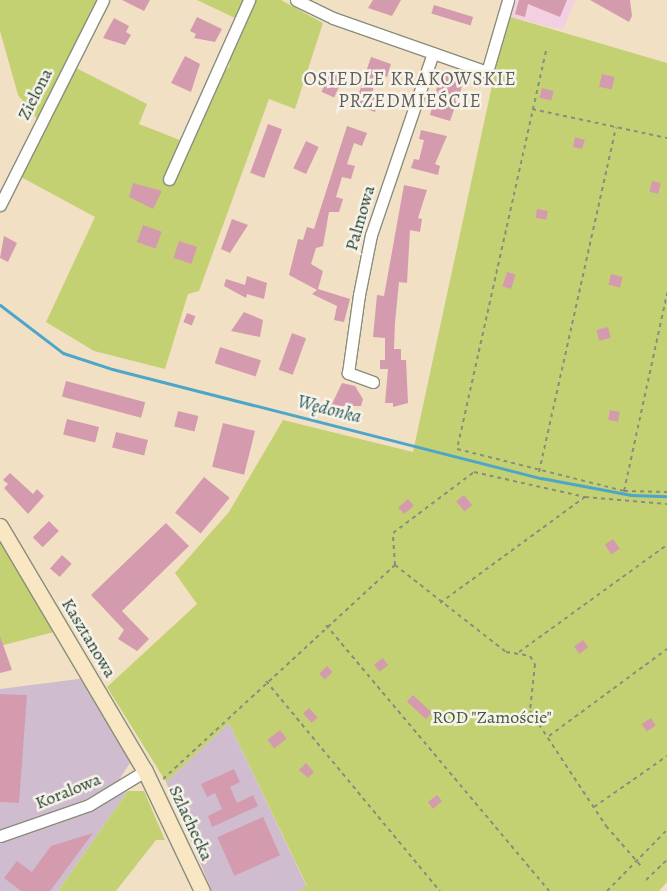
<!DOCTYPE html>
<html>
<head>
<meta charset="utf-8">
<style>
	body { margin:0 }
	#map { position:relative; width:667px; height:891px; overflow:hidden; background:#f2e0c4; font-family:Alegreya,serif }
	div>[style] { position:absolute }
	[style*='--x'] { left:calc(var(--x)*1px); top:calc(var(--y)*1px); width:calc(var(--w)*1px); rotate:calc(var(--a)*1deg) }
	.built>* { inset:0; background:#f2cfe1 }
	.industrial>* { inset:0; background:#cfbdcf }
	.green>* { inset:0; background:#c4d173 }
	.stream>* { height:3px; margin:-1.5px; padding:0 1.5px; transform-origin:1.5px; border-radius:1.5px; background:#4da6ca }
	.building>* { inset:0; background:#d49bae; transform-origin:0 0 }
	.path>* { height:2px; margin-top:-1px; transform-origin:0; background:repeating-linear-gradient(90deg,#888e7c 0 4px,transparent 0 8px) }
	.roads { filter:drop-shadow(1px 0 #888e7c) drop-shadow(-1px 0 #888e7c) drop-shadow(0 1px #888e7c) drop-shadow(0 -1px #888e7c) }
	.street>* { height:11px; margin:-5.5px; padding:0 5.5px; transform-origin:5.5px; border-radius:5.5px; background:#fff }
	.secondary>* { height:15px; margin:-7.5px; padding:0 7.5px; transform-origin:7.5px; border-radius:7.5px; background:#f9e7c3 }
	span { translate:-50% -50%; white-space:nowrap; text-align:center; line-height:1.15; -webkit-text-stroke:5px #f7f3e8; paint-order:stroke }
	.street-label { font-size:18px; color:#1f3d34 }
	.park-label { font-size:18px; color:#405b41 }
	.neighbourhood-label { font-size:19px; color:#5e5e5f; letter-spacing:1px }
	.water-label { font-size:19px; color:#2d5c61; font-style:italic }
</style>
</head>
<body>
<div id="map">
	<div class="built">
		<div style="clip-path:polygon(511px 0,575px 0,563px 30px,507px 16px)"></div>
	</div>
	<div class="industrial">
		<div style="clip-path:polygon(86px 678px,128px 750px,130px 763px,117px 783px,73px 806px,0 830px,0 689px)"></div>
		<div style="clip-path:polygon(229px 723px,307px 887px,298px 891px,212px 891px,166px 782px)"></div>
		<div style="clip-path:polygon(128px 791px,58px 891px,0 891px,0 843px,71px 818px)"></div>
	</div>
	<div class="green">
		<div style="clip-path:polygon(0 0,98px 0,37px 119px,18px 95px,0 31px)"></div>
		<div style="clip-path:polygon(197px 0,244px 0,235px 18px)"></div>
		<div style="clip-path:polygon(254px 0,281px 0,323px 23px,295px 109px,269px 99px,199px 291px,188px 294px,165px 369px,94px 351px,46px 322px,95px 217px,21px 177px,76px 68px,147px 104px,139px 124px,190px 144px,221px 73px,229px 67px,234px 37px)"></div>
		<div style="clip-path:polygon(507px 16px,667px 63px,667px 882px,659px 891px,298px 891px,307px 886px,229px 723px,166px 782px,107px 687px,197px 604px,175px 573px,229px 512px,283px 420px,413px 452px)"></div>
		<div style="clip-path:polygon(0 538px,58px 631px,0 646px)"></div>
		<div style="clip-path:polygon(128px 791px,144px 791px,165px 840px,156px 840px,116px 891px,58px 891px)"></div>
	</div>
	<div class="stream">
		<div style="--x:0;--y:305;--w:79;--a:37.3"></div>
		<div style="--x:63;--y:353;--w:52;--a:18.1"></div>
		<div style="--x:112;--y:369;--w:443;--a:14.3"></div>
		<div style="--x:541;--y:478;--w:92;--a:10.7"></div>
		<div style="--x:631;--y:495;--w:36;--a:2"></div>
	</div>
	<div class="building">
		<div style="clip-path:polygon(122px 0,150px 0,144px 11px)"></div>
		<div style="clip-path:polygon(373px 0,401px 0,392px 16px,368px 8px)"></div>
		<div style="clip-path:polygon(519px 0,567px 0,560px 17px,528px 4px,525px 17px,515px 14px)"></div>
		<div style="clip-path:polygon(590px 0,630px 0,632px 16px,629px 22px)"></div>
		<div style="left:434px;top:5px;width:41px;height:9px;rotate:17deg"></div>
		<div style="clip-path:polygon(197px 17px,222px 29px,215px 42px,194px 38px,196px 34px,190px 31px)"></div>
		<div style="clip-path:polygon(114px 18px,129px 26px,126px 32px,131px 35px,125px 45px,103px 38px)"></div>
		<div style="clip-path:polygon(185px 56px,200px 64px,191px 92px,171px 83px)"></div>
		<div style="clip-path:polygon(371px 57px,391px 64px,387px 77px,378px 74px,371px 96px,379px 99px,375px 112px,355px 105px)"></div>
		<div style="left:332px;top:69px;width:14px;height:25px;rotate:25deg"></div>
		<div style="left:602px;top:74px;width:13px;height:13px;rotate:13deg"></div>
		<div style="clip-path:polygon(440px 75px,465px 78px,450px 121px,430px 115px)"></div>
		<div style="left:542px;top:88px;width:12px;height:10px;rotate:14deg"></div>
		<div style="left:268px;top:124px;width:15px;height:52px;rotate:20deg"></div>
		<div style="clip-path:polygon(347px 126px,367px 133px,362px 146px,354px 143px,347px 164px,355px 166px,351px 179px,342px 177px,336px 197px,343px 199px,339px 212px,329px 212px,323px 246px,316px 248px,311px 264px,323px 271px,318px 289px,350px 299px,344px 322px,334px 320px,337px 306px,312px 294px,317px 290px,289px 275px,298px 239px,303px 240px,307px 227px,314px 229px)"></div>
		<div style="clip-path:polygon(421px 130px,447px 136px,435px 164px,440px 166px,438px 175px,411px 168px,414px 159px,419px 160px,424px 140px,419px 139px)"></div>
		<div style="clip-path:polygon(575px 137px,585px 140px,582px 149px,573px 147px)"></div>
		<div style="left:306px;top:141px;width:14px;height:30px;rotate:25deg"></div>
		<div style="left:652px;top:181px;width:9px;height:11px;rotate:13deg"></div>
		<div style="clip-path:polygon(133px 183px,162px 191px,153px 209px,129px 197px)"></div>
		<div style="clip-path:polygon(404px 185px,427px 190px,418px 218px,422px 219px,420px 232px,410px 230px,407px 283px,399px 282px,395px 323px,394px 349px,401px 349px,401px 360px,406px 360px,408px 403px,393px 407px,393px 403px,385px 403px,388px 369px,380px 369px,380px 360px,385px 360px,385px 338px,373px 337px,377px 295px,384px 296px)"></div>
		<div style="left:537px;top:209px;width:11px;height:9px;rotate:10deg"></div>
		<div style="clip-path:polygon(232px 219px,248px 225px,230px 253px,221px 249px)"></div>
		<div style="left:143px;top:225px;width:20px;height:18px;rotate:20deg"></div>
		<div style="clip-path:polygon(4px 236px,17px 243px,8px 262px,0 258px)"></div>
		<div style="left:179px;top:241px;width:19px;height:18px;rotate:18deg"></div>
		<div style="left:507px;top:272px;width:9px;height:15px;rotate:18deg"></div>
		<div style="left:611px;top:274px;width:12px;height:11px;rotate:14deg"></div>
		<div style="clip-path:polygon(247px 276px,267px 283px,264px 299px,247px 294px,246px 298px,224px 286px,226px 279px,245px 285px)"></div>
		<div style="clip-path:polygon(244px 312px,263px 320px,260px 337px,231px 331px)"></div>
		<div style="left:187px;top:313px;width:9px;height:10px;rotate:21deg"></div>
		<div style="left:608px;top:327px;width:11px;height:12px;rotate:75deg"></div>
		<div style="left:292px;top:333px;width:15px;height:39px;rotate:20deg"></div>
		<div style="left:220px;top:347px;width:43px;height:17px;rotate:18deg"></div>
		<div style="left:66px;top:381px;width:82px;height:16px;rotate:15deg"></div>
		<div style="clip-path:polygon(342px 383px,355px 386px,363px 399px,361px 406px,331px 406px)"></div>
		<div style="left:610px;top:410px;width:10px;height:10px;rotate:11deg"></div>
		<div style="left:178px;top:411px;width:21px;height:16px;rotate:14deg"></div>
		<div style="left:67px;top:419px;width:33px;height:16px;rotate:14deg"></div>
		<div style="left:223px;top:423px;width:33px;height:45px;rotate:14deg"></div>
		<div style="left:116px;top:432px;width:33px;height:16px;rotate:14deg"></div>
		<div style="clip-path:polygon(10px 473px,33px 494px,37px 489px,44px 496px,28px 514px,4px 488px,8px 484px,3px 480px)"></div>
		<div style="left:204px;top:477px;width:33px;height:46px;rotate:39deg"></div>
		<div style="left:464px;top:495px;width:13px;height:10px;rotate:51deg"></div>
		<div style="left:408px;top:499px;width:9px;height:13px;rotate:49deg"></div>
		<div style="left:49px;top:521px;width:14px;height:23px;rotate:45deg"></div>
		<div style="clip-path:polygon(166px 523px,189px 546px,122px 611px,149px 639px,137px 651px,118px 639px,124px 630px,91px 595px)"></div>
		<div style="left:613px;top:539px;width:12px;height:10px;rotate:55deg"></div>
		<div style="left:62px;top:555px;width:13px;height:18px;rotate:42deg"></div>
		<div style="clip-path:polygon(0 636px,12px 670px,0 673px)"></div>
		<div style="left:583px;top:640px;width:9px;height:11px;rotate:54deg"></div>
		<div style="left:383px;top:658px;width:9px;height:11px;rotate:54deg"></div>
		<div style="left:327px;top:666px;width:8px;height:11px;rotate:45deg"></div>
		<div style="clip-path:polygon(0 694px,27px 695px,19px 803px,0 802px)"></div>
		<div style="left:413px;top:695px;width:26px;height:9px;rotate:43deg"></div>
		<div style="left:309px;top:708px;width:13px;height:8px;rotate:48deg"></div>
		<div style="left:651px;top:718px;width:9px;height:11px;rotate:58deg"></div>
		<div style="left:280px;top:730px;width:11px;height:16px;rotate:52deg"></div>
		<div style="clip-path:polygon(306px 763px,314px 772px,308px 778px,299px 770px)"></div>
		<div style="clip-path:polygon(234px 769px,240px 782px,230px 787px,237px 803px,253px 795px,258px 806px,212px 827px,208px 816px,222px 809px,215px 793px,207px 797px,201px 784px)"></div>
		<div style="clip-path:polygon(437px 795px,442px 801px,433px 809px,428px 802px)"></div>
		<div style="left:263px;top:817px;width:42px;height:50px;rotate:66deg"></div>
		<div style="clip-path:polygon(93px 833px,50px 891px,21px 891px,4px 878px,17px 861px,32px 872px,51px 846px)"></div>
	</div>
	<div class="path">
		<div style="--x:546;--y:51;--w:408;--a:102.6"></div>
		<div style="--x:457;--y:449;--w:172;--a:14.1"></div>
		<div style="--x:624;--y:491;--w:43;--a:1.3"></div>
		<div style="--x:532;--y:109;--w:138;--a:12.1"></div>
		<div style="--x:539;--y:472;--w:353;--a:-77.4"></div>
		<div style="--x:624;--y:491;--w:203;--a:-77.7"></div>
		<div style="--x:395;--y:565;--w:32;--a:-94"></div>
		<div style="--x:393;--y:533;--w:101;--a:-37"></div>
		<div style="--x:474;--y:472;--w:114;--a:12.7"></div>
		<div style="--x:585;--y:497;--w:82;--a:4.9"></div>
		<div style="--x:440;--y:603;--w:180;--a:-36.2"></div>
		<div style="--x:326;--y:625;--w:347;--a:50"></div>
		<div style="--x:519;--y:652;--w:183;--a:-35.9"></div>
		<div style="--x:266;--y:681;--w:273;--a:50.4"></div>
		<div style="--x:549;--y:736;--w:147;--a:-36.4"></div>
		<div style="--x:163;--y:779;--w:316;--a:-42.7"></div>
		<div style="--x:395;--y:565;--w:141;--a:38.1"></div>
		<div style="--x:506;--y:652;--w:24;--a:9"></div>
		<div style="--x:530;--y:656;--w:9;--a:58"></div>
		<div style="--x:535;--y:664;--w:47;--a:96.1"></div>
		<div style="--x:530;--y:711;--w:138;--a:56.5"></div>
		<div style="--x:606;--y:826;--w:53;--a:48.8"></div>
		<div style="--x:594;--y:807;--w:89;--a:-34.9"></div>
		<div style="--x:646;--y:880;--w:29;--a:-44"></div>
		<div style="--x:607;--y:891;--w:86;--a:-45.5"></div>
	</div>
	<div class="roads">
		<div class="street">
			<div style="--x:296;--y:0;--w:41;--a:25.9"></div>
			<div style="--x:333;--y:18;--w:163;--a:19.3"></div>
			<div style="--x:487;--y:72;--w:75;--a:-73.7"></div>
			<div style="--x:169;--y:179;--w:196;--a:-65.9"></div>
			<div style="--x:0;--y:205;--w:229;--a:-63.3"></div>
			<div style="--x:373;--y:382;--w:27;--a:-160"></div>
			<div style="--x:348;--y:373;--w:79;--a:-82"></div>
			<div style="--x:359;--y:295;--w:61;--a:-78.7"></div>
			<div style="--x:371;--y:235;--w:192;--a:-71.2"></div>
			<div style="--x:0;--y:836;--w:94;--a:-19.2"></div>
			<div style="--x:89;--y:805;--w:66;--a:-31.3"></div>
		</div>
		<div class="secondary">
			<div style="--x:0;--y:526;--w:285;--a:59.4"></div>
			<div style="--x:145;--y:771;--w:133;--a:64.6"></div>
		</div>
	</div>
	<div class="street-label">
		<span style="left:35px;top:94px;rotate:-63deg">Zielona</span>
		<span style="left:360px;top:218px;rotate:-74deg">Palmowa</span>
		<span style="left:89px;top:638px;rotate:59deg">Kasztanowa</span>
		<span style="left:68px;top:791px;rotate:-22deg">Koralowa</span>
		<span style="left:191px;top:823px;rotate:65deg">Szlachecka</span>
	</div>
	<div class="park-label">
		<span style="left:492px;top:717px">ROD "Zamoście"</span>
	</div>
	<div class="neighbourhood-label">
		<span style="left:410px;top:91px">OSIEDLE KRAKOWSKIE<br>PRZEDMIEŚCIE</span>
	</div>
	<div class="water-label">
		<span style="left:329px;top:410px;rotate:14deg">Wędonka</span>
	</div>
</div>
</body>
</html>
